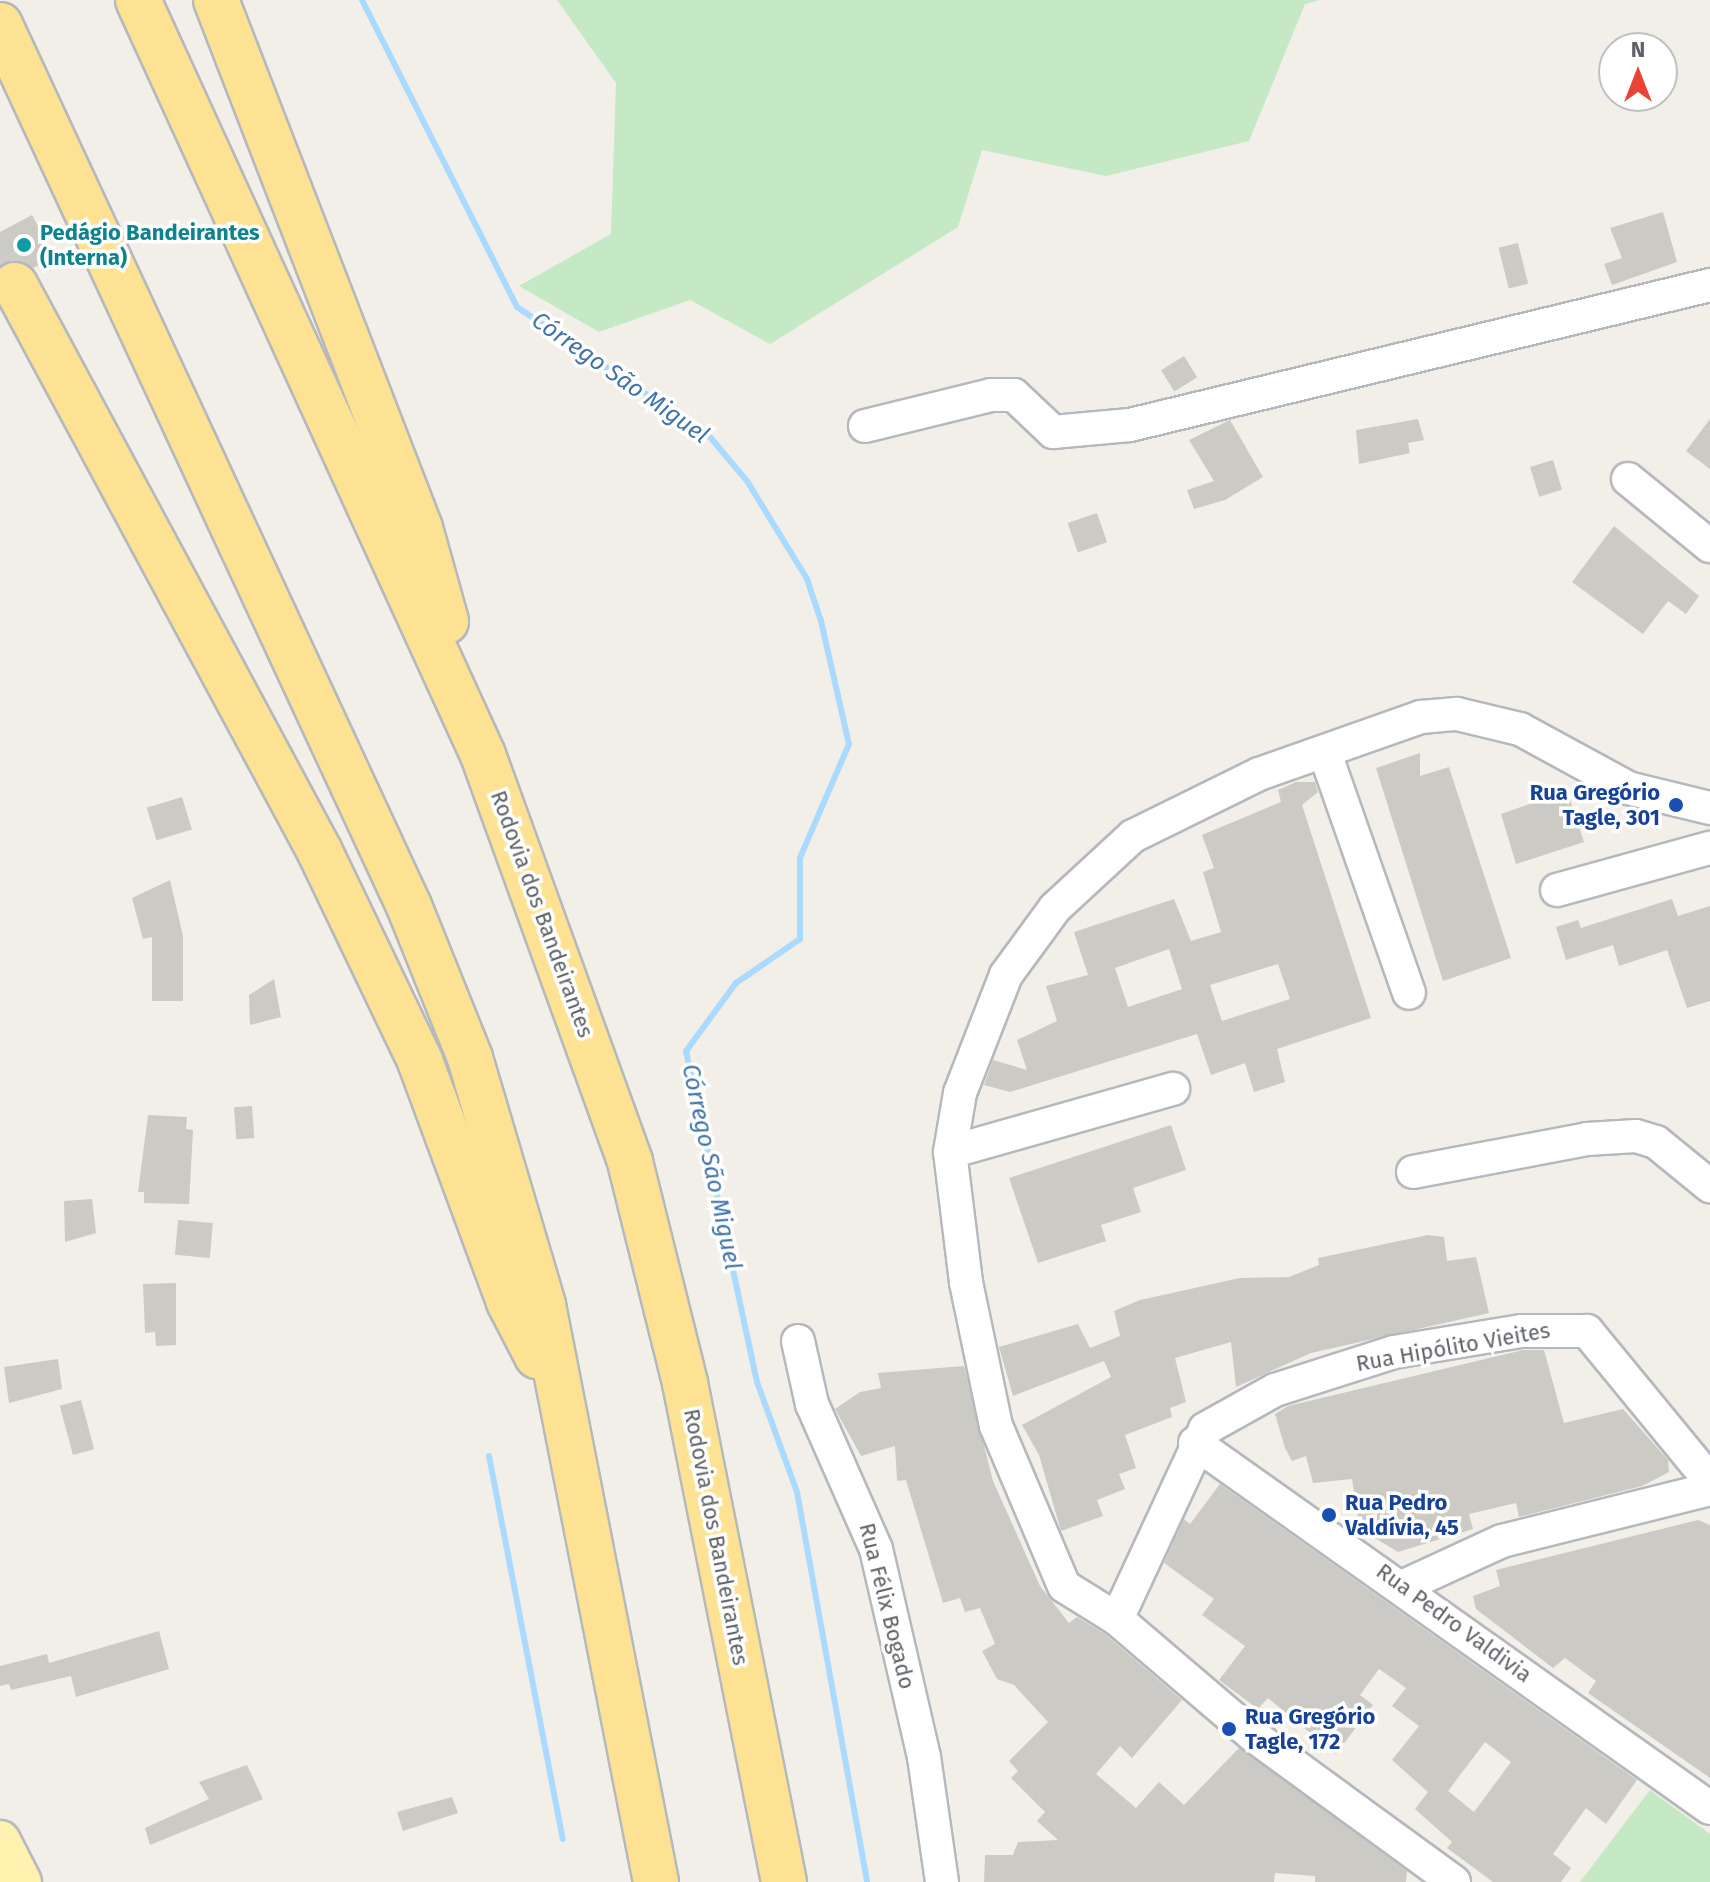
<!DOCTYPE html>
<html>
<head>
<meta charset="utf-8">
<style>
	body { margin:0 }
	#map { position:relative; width:1710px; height:1882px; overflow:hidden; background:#f1efe8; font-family:"Fira Sans",sans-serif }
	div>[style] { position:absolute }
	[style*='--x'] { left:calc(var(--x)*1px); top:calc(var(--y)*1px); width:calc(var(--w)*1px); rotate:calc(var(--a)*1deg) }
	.green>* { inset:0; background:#c5e8c5 }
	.stream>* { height:6px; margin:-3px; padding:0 3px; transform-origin:3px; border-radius:3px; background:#aadaff }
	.building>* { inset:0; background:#cccac5; transform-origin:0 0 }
	.highway-tunnel>* { height:44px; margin-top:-22px; transform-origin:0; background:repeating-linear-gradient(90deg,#ccccc8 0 44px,transparent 0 66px) }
	.roads { filter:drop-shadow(2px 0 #b5b8bc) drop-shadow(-2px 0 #b5b8bc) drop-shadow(0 2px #b5b8bc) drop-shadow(0 -2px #b5b8bc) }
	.minor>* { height:32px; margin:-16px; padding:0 16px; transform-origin:16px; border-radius:16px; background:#fff }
	.major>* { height:40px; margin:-20px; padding:0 20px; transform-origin:20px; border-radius:20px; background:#fff2af }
	.highway>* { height:44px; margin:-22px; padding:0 22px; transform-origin:22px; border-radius:22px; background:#fde293 }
	.dots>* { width:22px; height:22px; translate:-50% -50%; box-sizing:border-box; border:4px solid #fff; border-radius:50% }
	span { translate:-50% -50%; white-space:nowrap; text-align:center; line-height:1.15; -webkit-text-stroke:7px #fff; paint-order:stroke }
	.culture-label { font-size:22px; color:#0d838f; font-weight:700 }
	.left { translate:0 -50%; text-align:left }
	.transit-label { font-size:22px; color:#164399; font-weight:700 }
	.right { translate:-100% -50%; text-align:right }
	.street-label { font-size:22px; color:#5f6368 }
	.water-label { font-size:24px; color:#4174aa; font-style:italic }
	.north { position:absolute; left:1598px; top:32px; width:80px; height:80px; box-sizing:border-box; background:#fff; border:2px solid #bfc1c3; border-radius:50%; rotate:0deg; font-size:22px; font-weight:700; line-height:32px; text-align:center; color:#5f6368 }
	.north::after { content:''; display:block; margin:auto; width:28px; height:36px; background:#ea4335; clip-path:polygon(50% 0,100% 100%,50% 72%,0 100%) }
</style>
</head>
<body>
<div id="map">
	<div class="green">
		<div style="clip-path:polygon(557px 0,1319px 0,1305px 4px,1249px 141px,1106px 176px,982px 150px,958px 227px,770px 344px,690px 300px,599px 332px,519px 286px,611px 234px,616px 83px)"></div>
		<div style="clip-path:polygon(1650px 1790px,1710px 1834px,1710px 1882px,1580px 1882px)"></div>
	</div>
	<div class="stream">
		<div style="--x:362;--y:0;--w:344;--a:63.2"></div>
		<div style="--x:517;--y:307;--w:233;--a:34"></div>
		<div style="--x:710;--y:437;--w:57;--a:49.9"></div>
		<div style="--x:747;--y:481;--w:115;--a:58.5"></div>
		<div style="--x:807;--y:579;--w:44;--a:71.6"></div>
		<div style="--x:821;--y:621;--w:126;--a:77.2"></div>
		<div style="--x:849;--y:744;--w:124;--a:113.3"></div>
		<div style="--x:800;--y:858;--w:81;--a:90"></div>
		<div style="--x:800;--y:939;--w:78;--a:145.5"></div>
		<div style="--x:736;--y:983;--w:84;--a:126.3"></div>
		<div style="--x:686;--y:1051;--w:339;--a:77.9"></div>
		<div style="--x:757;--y:1382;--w:117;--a:70"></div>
		<div style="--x:797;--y:1492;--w:396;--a:79.8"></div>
		<div style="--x:489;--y:1456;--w:390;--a:79.1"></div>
	</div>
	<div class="building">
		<div style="clip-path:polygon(1663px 212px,1677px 262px,1612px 285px,1604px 264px,1622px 258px,1610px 228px)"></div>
		<div style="clip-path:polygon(32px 215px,55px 257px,33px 268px,17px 260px,0 266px,0 232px)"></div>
		<div style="left:1518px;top:243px;width:42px;height:20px;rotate:76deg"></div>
		<div style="left:1184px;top:356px;width:25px;height:27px;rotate:58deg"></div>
		<div style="clip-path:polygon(1418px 419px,1424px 440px,1408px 443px,1410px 453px,1359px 464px,1356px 430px)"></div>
		<div style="clip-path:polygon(1710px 419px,1710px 469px,1686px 451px)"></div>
		<div style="clip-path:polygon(1230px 420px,1263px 477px,1225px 500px,1194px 509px,1187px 490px,1214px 481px,1189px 440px)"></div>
		<div style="left:1553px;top:460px;width:31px;height:24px;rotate:73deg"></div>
		<div style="left:1097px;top:513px;width:31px;height:31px;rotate:71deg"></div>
		<div style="clip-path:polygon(1614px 526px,1699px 596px,1686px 614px,1668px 601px,1643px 634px,1572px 582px)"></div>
		<div style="clip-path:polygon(1420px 753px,1420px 776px,1449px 767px,1511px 958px,1443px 981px,1376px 768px)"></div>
		<div style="clip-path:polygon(evenodd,1296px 782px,1315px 782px,1318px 792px,1302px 805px,1371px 1018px,1277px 1049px,1285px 1082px,1254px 1092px,1245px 1063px,1211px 1075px,1197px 1034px,1010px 1092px,984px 1085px,993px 1060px,1027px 1070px,1017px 1040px,1057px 1021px,1046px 986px,1088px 975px,1074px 932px,1174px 899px,1191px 941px,1221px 932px,1203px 872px,1214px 868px,1202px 835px,1281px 802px,1278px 790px,1296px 782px,1169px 949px,1182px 989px,1128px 1007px,1115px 968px,1169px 949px,1296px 782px,1278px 964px,1290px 999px,1222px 1021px,1210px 985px,1278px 964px)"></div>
		<div style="clip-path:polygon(1555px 795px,1556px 801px,1569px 797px,1584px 842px,1516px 864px,1501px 814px)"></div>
		<div style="left:182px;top:797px;width:34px;height:37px;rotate:73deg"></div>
		<div style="clip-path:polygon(170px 880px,183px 936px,183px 1001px,152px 1001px,152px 937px,143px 939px,132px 898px)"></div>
		<div style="clip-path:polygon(1672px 899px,1678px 916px,1710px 906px,1710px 1001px,1687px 1008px,1667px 950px,1619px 966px,1613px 945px,1566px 960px,1556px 927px,1578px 920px,1581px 928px)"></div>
		<div style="clip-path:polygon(274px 979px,281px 1017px,250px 1025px,249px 995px)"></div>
		<div style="left:252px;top:1106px;width:32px;height:18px;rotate:86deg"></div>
		<div style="clip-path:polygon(148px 1115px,187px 1117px,186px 1129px,193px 1130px,189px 1204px,144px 1203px,144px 1192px,138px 1192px)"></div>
		<div style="clip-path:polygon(1171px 1125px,1186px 1170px,1133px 1188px,1141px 1212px,1101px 1225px,1106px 1241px,1038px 1263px,1009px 1178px)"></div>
		<div style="clip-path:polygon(92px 1199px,96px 1233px,65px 1242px,64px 1201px)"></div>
		<div style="left:178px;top:1220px;width:35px;height:35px;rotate:5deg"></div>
		<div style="clip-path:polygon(1428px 1235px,1444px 1237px,1447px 1261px,1476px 1257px,1489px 1313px,1311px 1353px,1236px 1387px,1231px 1342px,1175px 1358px,1186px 1402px,1170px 1408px,1172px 1417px,1125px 1435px,1136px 1468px,1119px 1474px,1125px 1489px,1097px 1500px,1103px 1516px,1061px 1531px,1039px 1455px,1022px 1425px,1111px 1377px,1104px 1361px,1013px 1396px,999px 1347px,1078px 1324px,1090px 1348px,1120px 1336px,1114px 1311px,1140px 1300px,1240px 1278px,1289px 1277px,1319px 1265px,1318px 1258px)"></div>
		<div style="clip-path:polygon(176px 1283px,176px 1345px,156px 1346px,155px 1332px,145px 1333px,143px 1284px)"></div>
		<div style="clip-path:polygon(1523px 1350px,1544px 1350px,1564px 1423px,1623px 1409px,1668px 1460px,1669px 1472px,1642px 1486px,1519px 1517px,1516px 1503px,1469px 1514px,1473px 1529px,1398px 1552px,1360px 1529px,1352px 1479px,1313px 1483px,1306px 1456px,1292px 1461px,1285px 1448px,1275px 1414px,1288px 1406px)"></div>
		<div style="clip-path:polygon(58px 1359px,62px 1389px,9px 1403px,4px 1367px)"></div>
		<div style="clip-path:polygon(964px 1366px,993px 1481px,1040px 1586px,1069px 1623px,1077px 1617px,1105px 1634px,1182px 1700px,1132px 1758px,1120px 1746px,1096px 1774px,1136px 1808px,1159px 1782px,1184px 1805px,1239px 1748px,1407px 1871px,1406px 1882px,1315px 1882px,1315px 1876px,1275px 1873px,1274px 1882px,984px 1882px,985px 1855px,1013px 1855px,1018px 1842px,1058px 1840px,1037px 1821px,1045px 1812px,1011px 1778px,1018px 1771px,1009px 1761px,1048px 1722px,1014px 1685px,997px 1679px,982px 1651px,995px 1644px,980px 1608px,965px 1612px,960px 1598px,943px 1603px,906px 1480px,897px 1481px,895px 1446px,861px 1456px,835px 1409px,860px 1392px,881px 1388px,878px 1373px)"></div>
		<div style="left:81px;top:1400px;width:51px;height:22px;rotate:75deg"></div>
		<div style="clip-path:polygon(evenodd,1220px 1484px,1637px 1780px,1606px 1824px,1586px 1808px,1553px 1854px,1571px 1868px,1561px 1882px,1493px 1882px,1447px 1848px,1452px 1842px,1415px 1809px,1428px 1792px,1392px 1760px,1419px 1726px,1392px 1706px,1406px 1688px,1379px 1669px,1360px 1695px,1373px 1705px,1336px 1754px,1268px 1698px,1258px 1709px,1219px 1680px,1245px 1646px,1202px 1615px,1214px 1599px,1164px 1563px,1184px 1519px,1190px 1524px,1220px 1484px,1485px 1742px,1511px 1762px,1474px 1812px,1448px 1791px,1485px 1742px)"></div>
		<div style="clip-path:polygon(1698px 1520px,1710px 1525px,1710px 1778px,1588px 1693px,1596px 1681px,1565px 1658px,1553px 1668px,1476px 1609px,1473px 1596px,1500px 1586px,1496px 1570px)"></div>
		<div style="clip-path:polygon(159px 1631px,169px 1669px,76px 1697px,71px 1676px,11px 1690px,9px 1684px,0 1686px,0 1666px,47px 1654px,49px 1663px)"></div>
		<div style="clip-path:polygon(247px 1765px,263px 1799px,150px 1845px,145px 1828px,209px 1799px,199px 1782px)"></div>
		<div style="clip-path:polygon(452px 1797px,458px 1813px,403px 1831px,397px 1812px)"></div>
	</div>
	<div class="highway-tunnel">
		<div style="--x:0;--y:259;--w:30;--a:60"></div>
	</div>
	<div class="roads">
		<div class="minor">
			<div style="--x:865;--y:426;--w:130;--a:-13.8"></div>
			<div style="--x:991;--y:395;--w:23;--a:0"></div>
			<div style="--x:1014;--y:395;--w:54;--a:43.5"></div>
			<div style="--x:1053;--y:432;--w:77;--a:-5.2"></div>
			<div style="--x:1130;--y:425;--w:597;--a:-13.57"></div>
			<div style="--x:1628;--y:479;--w:106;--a:39.3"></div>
			<div style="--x:1325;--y:753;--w:254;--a:70.7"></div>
			<div style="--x:1557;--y:890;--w:159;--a:-15.4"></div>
			<div style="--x:950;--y:1152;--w:232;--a:-15.8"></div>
			<div style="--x:1413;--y:1172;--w:177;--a:-10.7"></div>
			<div style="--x:1587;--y:1139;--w:49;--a:-3.5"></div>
			<div style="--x:1636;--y:1136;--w:21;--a:17"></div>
			<div style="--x:1656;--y:1142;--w:70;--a:39.2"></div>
			<div style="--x:798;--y:1341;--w:65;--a:77.5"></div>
			<div style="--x:812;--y:1404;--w:158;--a:66.2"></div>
			<div style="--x:876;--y:1549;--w:213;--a:77"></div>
			<div style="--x:924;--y:1757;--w:126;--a:81.8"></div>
			<div style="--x:1195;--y:1443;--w:631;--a:35.33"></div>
			<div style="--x:1404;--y:1586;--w:108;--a:-24.7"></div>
			<div style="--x:1502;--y:1541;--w:214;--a:-14"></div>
			<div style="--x:1117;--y:1619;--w:209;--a:-65.1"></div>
			<div style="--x:1205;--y:1429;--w:80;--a:-29.1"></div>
			<div style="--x:1275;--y:1390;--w:125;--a:-17.7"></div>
			<div style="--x:1394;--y:1352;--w:129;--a:-9.4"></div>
			<div style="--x:1521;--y:1331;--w:66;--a:0"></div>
			<div style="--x:1587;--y:1331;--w:194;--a:50.6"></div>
			<div style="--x:1454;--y:1882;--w:248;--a:-143.9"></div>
			<div style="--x:1254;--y:1736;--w:180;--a:-139.5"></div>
			<div style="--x:1117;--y:1619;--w:62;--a:-148.1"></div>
			<div style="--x:1064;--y:1586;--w:174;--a:-113"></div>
			<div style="--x:996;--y:1426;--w:147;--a:-101.8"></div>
			<div style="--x:966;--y:1282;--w:131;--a:-97"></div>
			<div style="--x:950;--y:1152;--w:60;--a:-80.4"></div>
			<div style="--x:960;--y:1093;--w:127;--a:-68.7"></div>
			<div style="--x:1006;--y:975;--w:83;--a:-53.8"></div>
			<div style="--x:1055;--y:908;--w:106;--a:-42.7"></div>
			<div style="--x:1133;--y:836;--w:140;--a:-26.2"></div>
			<div style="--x:1259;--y:774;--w:172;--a:-19.4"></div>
			<div style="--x:1421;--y:717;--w:36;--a:-5"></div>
			<div style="--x:1457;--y:714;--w:65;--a:13.4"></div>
			<div style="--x:1520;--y:729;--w:123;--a:28.6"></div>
			<div style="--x:1628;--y:788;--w:84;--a:13.7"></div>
		</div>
		<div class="major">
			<div style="--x:0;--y:1841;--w:46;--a:62.9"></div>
		</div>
		<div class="highway">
			<div style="--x:138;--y:0;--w:830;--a:65.44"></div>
			<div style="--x:483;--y:755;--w:433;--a:70.1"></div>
			<div style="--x:630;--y:1162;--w:228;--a:76"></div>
			<div style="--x:685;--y:1383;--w:509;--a:78.78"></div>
			<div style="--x:216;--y:0;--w:566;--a:68.88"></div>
			<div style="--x:420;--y:528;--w:97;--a:74.4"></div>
			<div style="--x:0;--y:25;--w:971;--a:65.1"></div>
			<div style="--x:409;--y:906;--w:164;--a:68.1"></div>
			<div style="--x:470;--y:1058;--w:258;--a:73.5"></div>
			<div style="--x:543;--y:1305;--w:588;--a:78.92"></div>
			<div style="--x:15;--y:285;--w:644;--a:61.72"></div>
			<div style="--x:320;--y:852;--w:232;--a:64.4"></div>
			<div style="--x:420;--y:1061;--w:257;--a:69.7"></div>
			<div style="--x:509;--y:1302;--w:61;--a:62.6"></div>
		</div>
	</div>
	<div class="dots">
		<div style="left:24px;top:245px;background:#0f9aa8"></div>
		<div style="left:1676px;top:805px;background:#1a4fb4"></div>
		<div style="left:1329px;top:1515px;background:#1a4fb4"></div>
		<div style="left:1229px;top:1729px;background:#1a4fb4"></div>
	</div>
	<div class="culture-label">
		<span class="left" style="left:40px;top:245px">Pedágio Bandeirantes<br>(Interna)</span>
	</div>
	<div class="transit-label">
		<span class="right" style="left:1660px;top:805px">Rua Gregório<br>Tagle, 301</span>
		<span class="left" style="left:1345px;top:1515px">Rua Pedro<br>Valdívia, 45</span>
		<span class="left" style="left:1245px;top:1729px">Rua Gregório<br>Tagle, 172</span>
	</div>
	<div class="street-label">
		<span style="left:542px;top:914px;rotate:70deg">Rodovia dos Bandeirantes</span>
		<span style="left:1453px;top:1347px;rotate:-10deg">Rua Hipólito Vieites</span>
		<span style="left:716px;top:1537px;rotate:79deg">Rodovia dos Bandeirantes</span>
		<span style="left:887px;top:1606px;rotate:76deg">Rua Félix Bogado</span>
		<span style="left:1454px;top:1623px;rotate:36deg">Rua Pedro Valdivia</span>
	</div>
	<div class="water-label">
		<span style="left:620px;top:378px;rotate:35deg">Córrego São Miguel</span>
		<span style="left:711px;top:1167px;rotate:78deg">Córrego São Miguel</span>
	</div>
	<div class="north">N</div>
</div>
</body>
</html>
